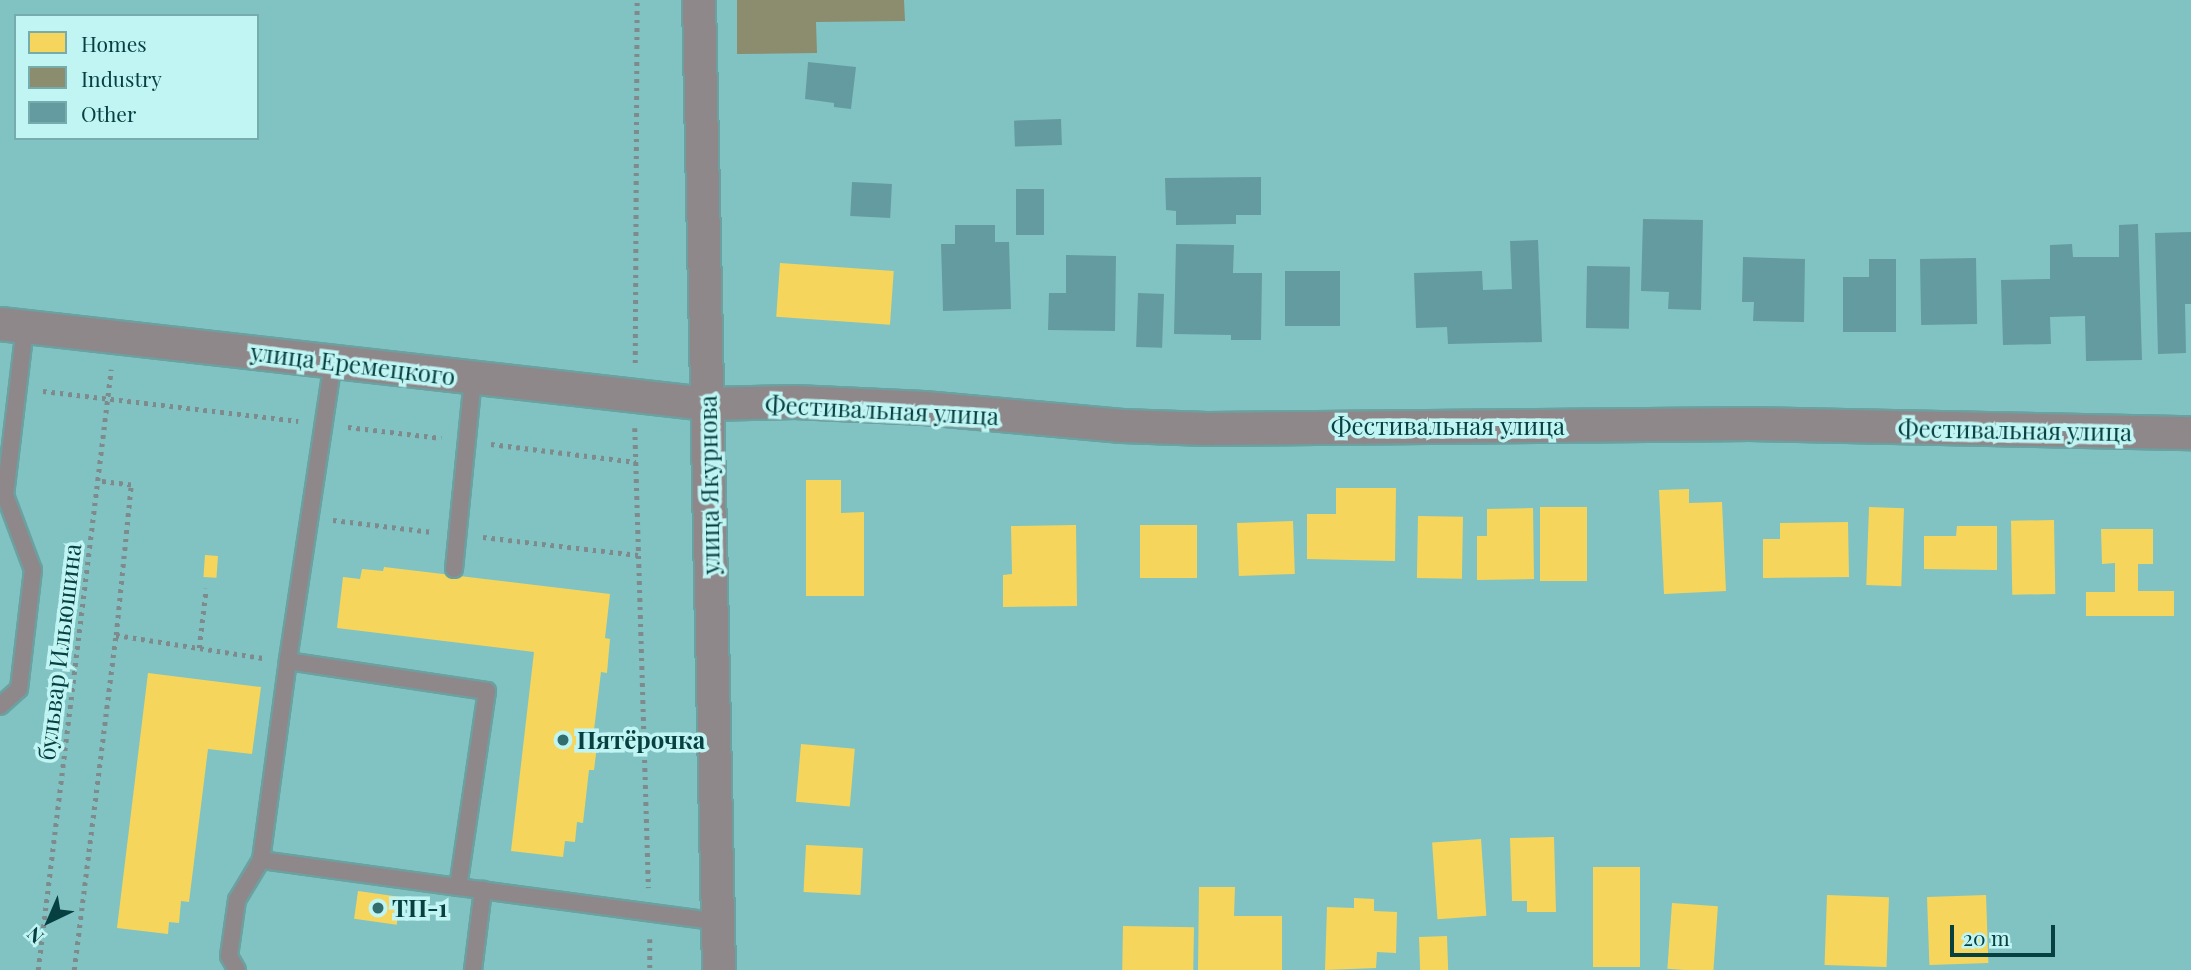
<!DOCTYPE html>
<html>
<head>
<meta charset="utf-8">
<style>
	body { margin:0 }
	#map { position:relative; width:2191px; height:970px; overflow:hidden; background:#81c3c2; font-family:"Playfair Display",serif }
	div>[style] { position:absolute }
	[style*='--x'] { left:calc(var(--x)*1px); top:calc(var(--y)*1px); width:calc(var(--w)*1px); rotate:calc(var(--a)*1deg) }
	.homes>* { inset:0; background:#f6d55c; transform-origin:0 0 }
	.industry>* { inset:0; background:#8c8c6e }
	.building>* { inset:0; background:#649ba0; transform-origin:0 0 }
	.path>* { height:4.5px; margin-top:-2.25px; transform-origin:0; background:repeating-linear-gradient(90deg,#7e8a8b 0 3.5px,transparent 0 8.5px) }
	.roads { filter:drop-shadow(2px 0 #6ca1a1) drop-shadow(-2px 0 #6ca1a1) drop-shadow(0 2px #6ca1a1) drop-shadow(0 -2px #6ca1a1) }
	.lane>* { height:16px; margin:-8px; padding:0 8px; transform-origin:8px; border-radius:8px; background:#8e888a }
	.street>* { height:32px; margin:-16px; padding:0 16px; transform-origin:16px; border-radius:16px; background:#8e888a }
	.dots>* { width:19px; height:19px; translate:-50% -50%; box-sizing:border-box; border:4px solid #c0f5f4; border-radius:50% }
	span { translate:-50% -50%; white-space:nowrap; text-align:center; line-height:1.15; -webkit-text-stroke:7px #c0f5f4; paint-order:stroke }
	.street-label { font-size:24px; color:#074040 }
	.poi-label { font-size:24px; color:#074040; font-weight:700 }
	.left { translate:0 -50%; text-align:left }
	.legend { position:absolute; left:14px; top:14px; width:245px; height:126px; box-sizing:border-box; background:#c0f5f4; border:2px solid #76adac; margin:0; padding:9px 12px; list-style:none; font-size:21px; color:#074040 }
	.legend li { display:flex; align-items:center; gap:14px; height:35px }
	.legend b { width:35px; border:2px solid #76adac }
	.north { position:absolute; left:14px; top:886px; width:70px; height:70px; -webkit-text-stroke:5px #c0f5f4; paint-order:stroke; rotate:224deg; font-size:19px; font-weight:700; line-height:28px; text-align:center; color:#074040 }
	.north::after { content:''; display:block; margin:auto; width:24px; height:32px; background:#074040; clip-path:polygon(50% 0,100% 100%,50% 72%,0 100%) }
	.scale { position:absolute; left:1950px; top:925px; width:105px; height:32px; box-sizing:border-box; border:4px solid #074040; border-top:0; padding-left:9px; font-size:21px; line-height:24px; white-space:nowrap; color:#074040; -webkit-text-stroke:5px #c0f5f4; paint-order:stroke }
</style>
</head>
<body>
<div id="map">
	<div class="homes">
		<div style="left:780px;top:263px;width:114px;height:54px;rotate:4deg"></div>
		<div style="clip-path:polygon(806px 480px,841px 480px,841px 513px,864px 512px,864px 596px,806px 596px)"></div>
		<div style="clip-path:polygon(1336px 488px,1396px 488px,1395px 561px,1307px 559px,1307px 514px,1336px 514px)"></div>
		<div style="clip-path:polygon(1689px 489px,1689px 503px,1722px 502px,1726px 591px,1664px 594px,1659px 490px)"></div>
		<div style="left:1540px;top:507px;width:47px;height:74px"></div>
		<div style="left:1869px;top:507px;width:35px;height:78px;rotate:2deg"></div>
		<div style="clip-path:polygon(1533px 508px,1534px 579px,1477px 580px,1477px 536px,1487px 536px,1487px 509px)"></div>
		<div style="left:1418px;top:516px;width:45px;height:62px;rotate:1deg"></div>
		<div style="left:2054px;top:520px;width:74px;height:43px;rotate:89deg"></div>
		<div style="left:1293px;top:521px;width:53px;height:56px;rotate:88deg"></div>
		<div style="clip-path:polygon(1848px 522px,1849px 577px,1763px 578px,1763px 539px,1780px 539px,1780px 523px)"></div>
		<div style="clip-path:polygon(1076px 525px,1077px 606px,1003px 607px,1003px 575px,1012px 574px,1011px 526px)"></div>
		<div style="left:1140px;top:525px;width:57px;height:53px"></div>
		<div style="clip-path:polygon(1957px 526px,1997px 526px,1997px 570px,1924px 569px,1924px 536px,1956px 536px)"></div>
		<div style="clip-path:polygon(2101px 529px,2153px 529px,2153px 564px,2138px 564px,2138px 591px,2174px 591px,2174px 616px,2086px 616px,2086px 592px,2115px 592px,2115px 563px,2102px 564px)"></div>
		<div style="left:205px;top:555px;width:13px;height:22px;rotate:4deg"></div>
		<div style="clip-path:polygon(384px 567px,610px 594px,605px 638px,610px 639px,607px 673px,601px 672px,593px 738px,598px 738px,594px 770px,589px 770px,583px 823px,577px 822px,575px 842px,565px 841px,563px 857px,511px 851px,534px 652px,337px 628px,343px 577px,360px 579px,362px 569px,383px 571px)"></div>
		<div style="clip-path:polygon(148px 673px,261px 687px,252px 754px,208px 749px,189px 902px,181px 901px,179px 923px,169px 922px,168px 934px,117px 928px)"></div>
		<div style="left:801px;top:744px;width:54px;height:58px;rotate:5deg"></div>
		<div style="clip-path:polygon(1554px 837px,1556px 912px,1527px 912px,1527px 901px,1512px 901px,1510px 838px)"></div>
		<div style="left:1481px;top:839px;width:77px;height:49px;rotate:86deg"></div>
		<div style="left:806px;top:845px;width:57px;height:47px;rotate:3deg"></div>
		<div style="left:1593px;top:867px;width:47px;height:100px"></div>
		<div style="clip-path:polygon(1199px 887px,1235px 887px,1234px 916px,1282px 916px,1282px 970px,1198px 970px)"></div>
		<div style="left:358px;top:891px;width:43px;height:28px;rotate:8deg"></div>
		<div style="left:1827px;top:895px;width:62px;height:70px;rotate:2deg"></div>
		<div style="left:1986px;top:895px;width:68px;height:59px;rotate:88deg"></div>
		<div style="clip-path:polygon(1354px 898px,1374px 899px,1374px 911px,1397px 912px,1396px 953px,1377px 952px,1376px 968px,1325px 970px,1327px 907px,1354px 908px)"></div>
		<div style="left:1672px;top:903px;width:46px;height:66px;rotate:4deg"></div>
		<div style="left:1123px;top:926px;width:71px;height:44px;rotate:1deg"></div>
		<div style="left:1447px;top:936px;width:34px;height:28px;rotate:88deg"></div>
	</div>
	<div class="industry">
		<div style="clip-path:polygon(737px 0,904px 0,905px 21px,816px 22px,817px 53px,737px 54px)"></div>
	</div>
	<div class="building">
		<div style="clip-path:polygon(808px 62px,856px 67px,851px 109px,834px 107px,834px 103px,805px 99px)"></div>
		<div style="left:1061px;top:119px;width:26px;height:47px;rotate:88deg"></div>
		<div style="clip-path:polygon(1261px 177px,1261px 215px,1236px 215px,1236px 224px,1176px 225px,1176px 211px,1166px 210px,1165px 178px)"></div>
		<div style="left:852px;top:182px;width:40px;height:34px;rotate:3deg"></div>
		<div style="left:1016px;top:189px;width:28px;height:46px"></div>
		<div style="clip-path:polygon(1643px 219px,1703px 220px,1701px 310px,1668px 309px,1669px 292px,1641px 291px)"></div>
		<div style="clip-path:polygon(2138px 224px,2142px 360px,2086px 361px,2085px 316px,2050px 317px,2051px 344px,2003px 345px,2001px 280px,2050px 279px,2050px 245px,2072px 244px,2073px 257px,2119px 257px,2119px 225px)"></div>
		<div style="clip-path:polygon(955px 225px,995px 225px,995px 242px,1009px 242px,1011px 309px,943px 311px,941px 244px,955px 244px)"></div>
		<div style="clip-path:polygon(2191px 232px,2191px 304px,2185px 304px,2186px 353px,2158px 354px,2155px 233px)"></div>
		<div style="clip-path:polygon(1538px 240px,1542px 342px,1448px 344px,1447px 327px,1416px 328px,1414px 273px,1482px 271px,1483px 290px,1512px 289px,1510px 241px)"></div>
		<div style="clip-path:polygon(1176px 244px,1234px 245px,1233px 273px,1262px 273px,1261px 340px,1231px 340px,1231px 335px,1174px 334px)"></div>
		<div style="clip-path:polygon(1066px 255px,1116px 256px,1115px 331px,1048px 330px,1049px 293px,1066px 293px)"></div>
		<div style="clip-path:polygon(1743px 257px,1805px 259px,1804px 322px,1753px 321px,1754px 302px,1742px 302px)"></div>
		<div style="left:1976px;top:258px;width:66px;height:56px;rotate:89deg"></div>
		<div style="clip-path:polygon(1869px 259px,1896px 259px,1896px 332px,1843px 332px,1843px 277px,1869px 277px)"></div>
		<div style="left:1587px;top:266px;width:43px;height:62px;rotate:1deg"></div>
		<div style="left:1285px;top:271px;width:55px;height:55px"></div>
		<div style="left:1138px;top:293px;width:26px;height:54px;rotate:2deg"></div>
	</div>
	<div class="path">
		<div style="--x:635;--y:363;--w:363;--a:-89.7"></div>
		<div style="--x:43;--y:391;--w:257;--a:6.7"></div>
		<div style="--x:348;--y:427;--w:94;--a:6.7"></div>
		<div style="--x:635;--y:428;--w:460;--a:88.3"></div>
		<div style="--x:491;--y:444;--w:146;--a:7.1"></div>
		<div style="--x:333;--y:520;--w:100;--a:6.9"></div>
		<div style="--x:483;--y:537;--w:156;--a:6.6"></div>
		<div style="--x:116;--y:635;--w:149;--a:8.9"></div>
		<div style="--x:199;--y:648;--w:60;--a:-83.3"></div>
		<div style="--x:650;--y:939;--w:31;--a:90"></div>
		<div style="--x:38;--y:970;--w:605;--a:-83.07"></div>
		<div style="--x:74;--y:970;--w:338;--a:-82.9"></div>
		<div style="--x:116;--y:635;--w:151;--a:-84.3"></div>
		<div style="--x:131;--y:485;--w:33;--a:-173"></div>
	</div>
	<div class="roads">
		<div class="lane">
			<div style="--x:333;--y:362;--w:302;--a:98.6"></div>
			<div style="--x:288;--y:661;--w:201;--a:8.6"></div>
			<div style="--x:487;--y:691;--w:198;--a:98.4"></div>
			<div style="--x:458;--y:887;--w:263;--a:7.6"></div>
			<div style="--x:454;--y:569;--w:192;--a:-84.3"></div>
			<div style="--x:0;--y:706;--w:25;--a:-42"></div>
			<div style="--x:19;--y:689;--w:120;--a:-83.3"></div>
			<div style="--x:33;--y:570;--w:80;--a:-110.5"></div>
			<div style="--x:5;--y:495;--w:169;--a:-83.2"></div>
			<div style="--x:261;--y:860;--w:199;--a:7.8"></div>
			<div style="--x:237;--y:970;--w:16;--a:-120"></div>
			<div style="--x:229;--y:956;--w:57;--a:-81.9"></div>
			<div style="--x:237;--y:900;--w:47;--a:-59"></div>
			<div style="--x:261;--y:860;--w:201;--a:-82.3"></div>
			<div style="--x:473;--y:970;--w:81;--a:-82.9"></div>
		</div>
		<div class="street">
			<div style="--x:699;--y:0;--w:970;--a:88.82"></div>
			<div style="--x:0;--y:324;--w:712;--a:6.46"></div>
			<div style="--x:707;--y:404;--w:88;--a:-1.3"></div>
			<div style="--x:795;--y:402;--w:129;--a:2.7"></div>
			<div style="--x:924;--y:408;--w:199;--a:5.2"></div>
			<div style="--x:1122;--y:426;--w:85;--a:2"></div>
			<div style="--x:1207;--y:429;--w:543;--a:-0.53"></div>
			<div style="--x:1750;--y:424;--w:441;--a:1.2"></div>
		</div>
	</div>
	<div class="dots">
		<div style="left:563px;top:740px;background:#326e6e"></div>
		<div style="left:378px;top:908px;background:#326e6e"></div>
	</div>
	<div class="street-label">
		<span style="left:353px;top:364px;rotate:7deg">улица Еремецкого</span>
		<span style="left:882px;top:410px;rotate:3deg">Фестивальная улица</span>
		<span style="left:1448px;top:426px">Фестивальная улица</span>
		<span style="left:2015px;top:430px;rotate:1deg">Фестивальная улица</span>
		<span style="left:709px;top:485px;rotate:-91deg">улица Якурнова</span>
		<span style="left:59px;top:652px;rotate:-83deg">бульвар Ильюшина</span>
	</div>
	<div class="poi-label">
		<span class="left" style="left:577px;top:740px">Пятёрочка</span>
		<span class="left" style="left:392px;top:908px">ТП-1</span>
	</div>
	<ul class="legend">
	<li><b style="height:19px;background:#f6d55c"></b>Homes</li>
	<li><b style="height:19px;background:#8c8c6e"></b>Industry</li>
	<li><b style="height:19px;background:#649ba0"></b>Other</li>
	</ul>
	<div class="north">N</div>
	<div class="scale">20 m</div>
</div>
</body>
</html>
